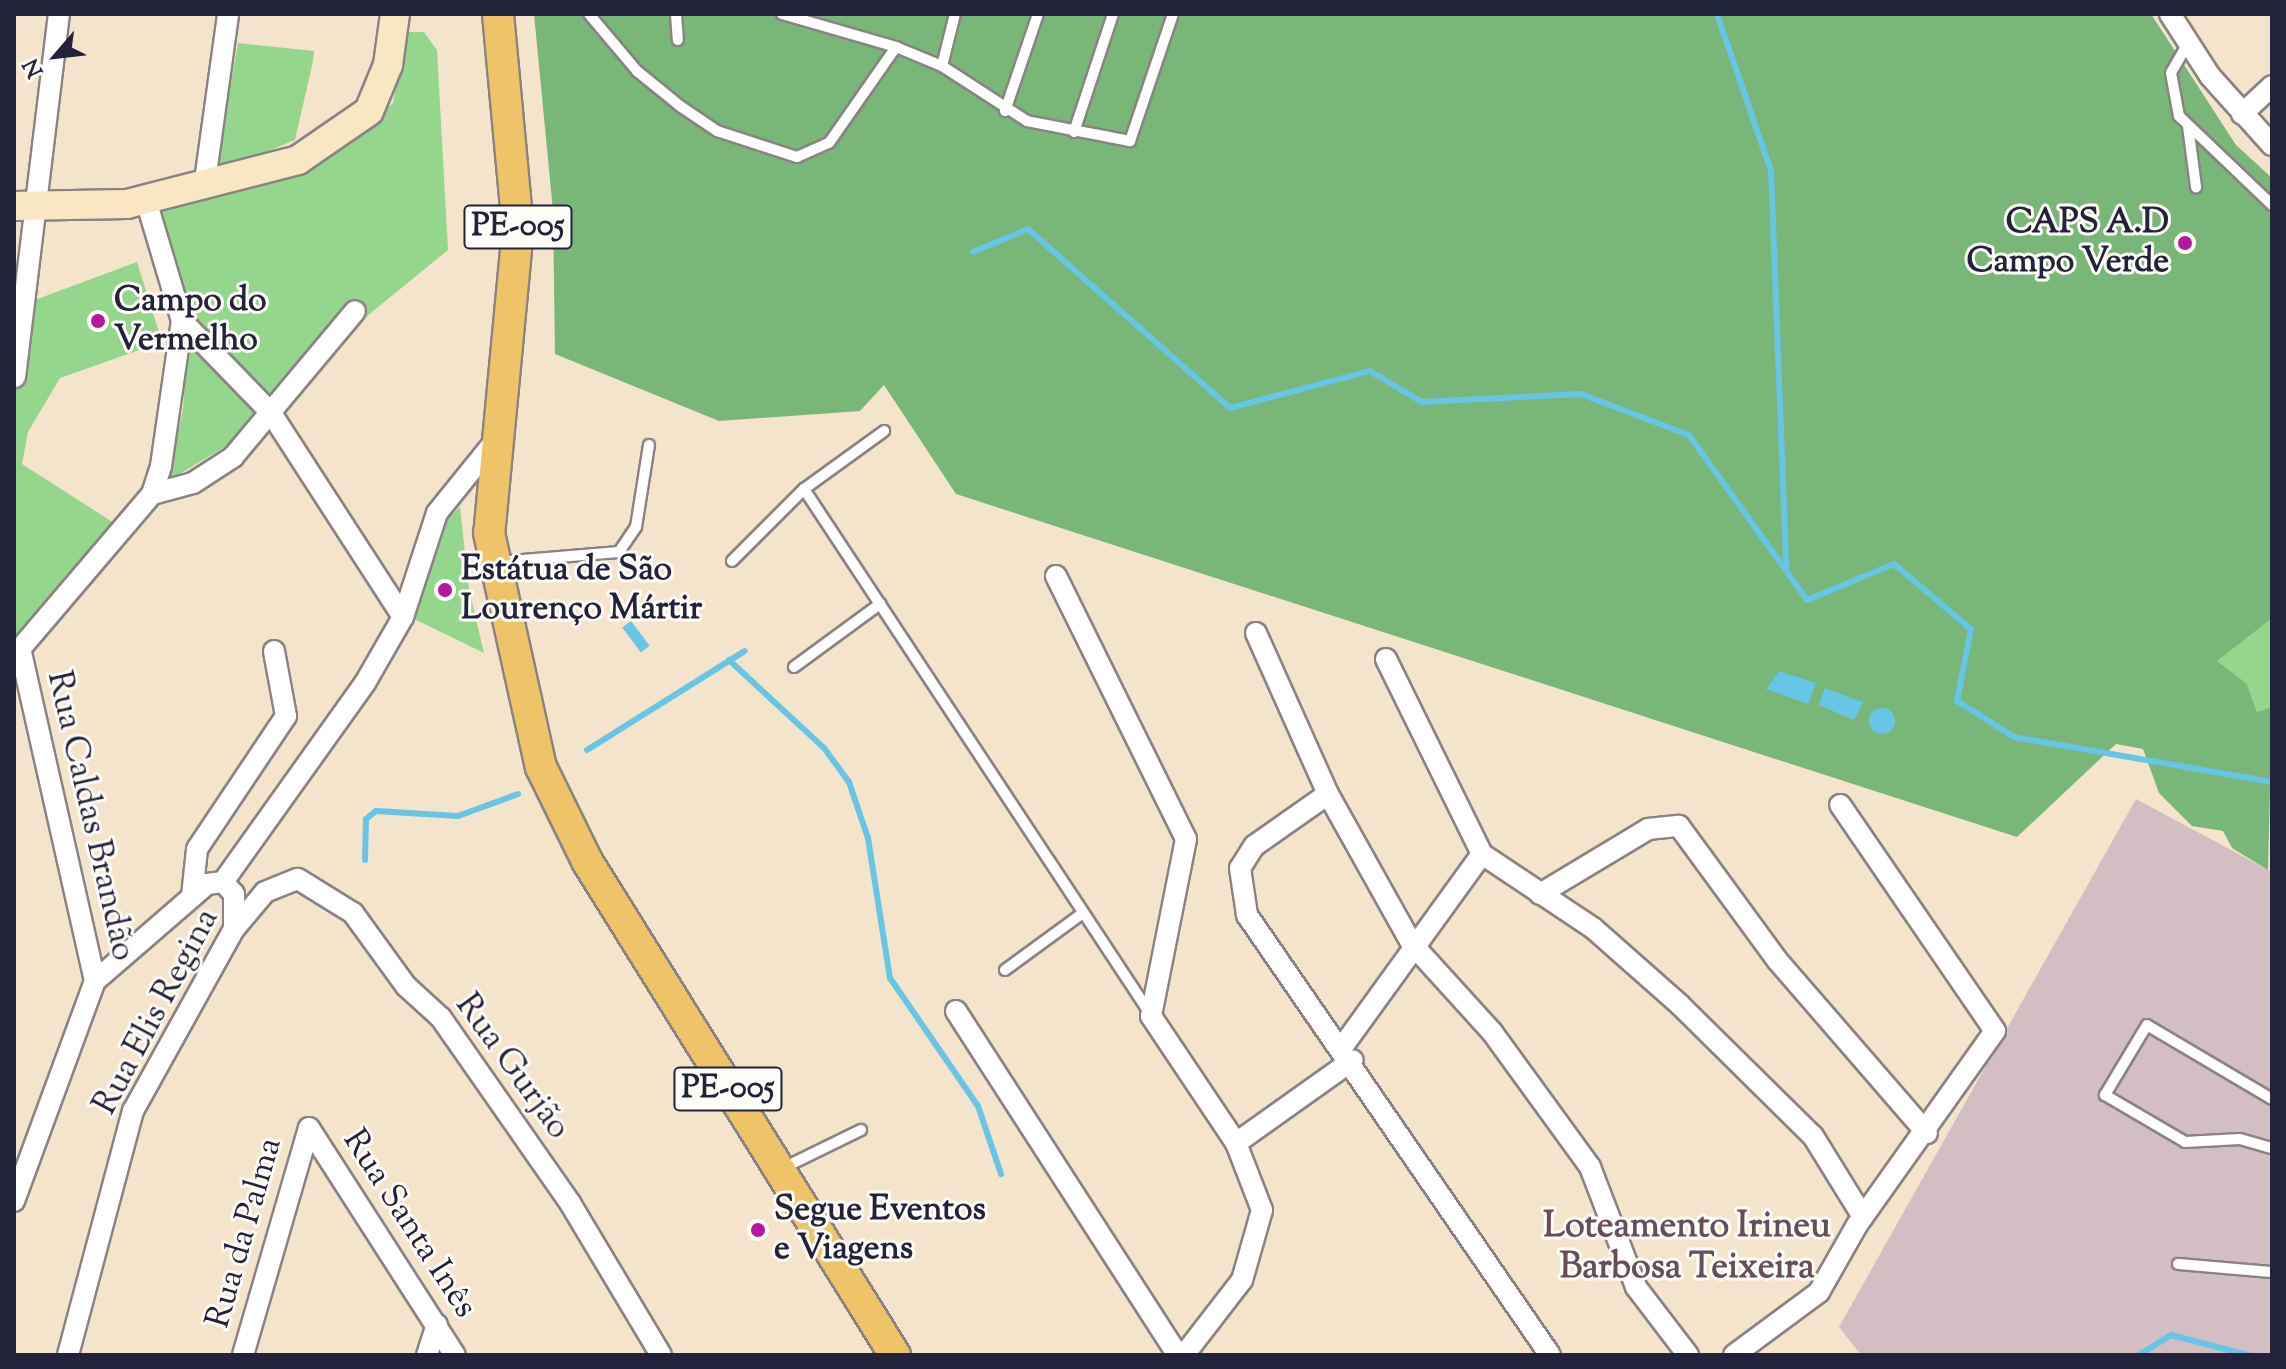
<!DOCTYPE html>
<html>
<head>
<meta charset="utf-8">
<style>
	body { margin:0 }
	#map { position:relative; width:2286px; height:1369px; overflow:hidden; background:#f4e4cb; font-family:"Sorts Mill Goudy",serif }
	div>[style] { position:absolute }
	[style*='--x'] { left:calc(var(--x)*1px); top:calc(var(--y)*1px); width:calc(var(--w)*1px); rotate:calc(var(--a)*1deg) }
	.industrial>* { inset:0; background:#d2bec3 }
	.green>* { inset:0; background:#95d68d }
	.forest>* { inset:0; background:#78b778 }
	.water>* { inset:0; background:#67c5e6; transform-origin:0 0 }
	.round { border-radius:50% }
	.stream>* { height:6px; margin:-3px; padding:0 3px; transform-origin:3px; border-radius:3px; background:#67c5e6 }
	.roads { filter:drop-shadow(2px 0 #8b8383) drop-shadow(-2px 0 #8b8383) drop-shadow(0 2px #8b8383) drop-shadow(0 -2px #8b8383) }
	.lane>* { height:10px; margin:-5px; padding:0 5px; transform-origin:5px; border-radius:5px; background:#fff }
	.street>* { height:20px; margin:-10px; padding:0 10px; transform-origin:10px; border-radius:10px; background:#fff }
	.secondary>* { height:28px; margin:-14px; padding:0 14px; transform-origin:14px; border-radius:14px; background:#f9e7c3 }
	.primary>* { height:30px; margin:-15px; padding:0 15px; transform-origin:15px; border-radius:15px; background:#efc469 }
	.dots>* { width:22px; height:22px; translate:-50% -50%; box-sizing:border-box; border:4px solid #fdfcf7; border-radius:50% }
	span { translate:-50% -50%; white-space:nowrap; text-align:center; line-height:1.15; -webkit-text-stroke:6px #fdfcf7; paint-order:stroke }
	.shield-label span { padding:2px 6px; background:#fdfcf7; border:2px solid; border-radius:6px; -webkit-text-stroke-width:0 }
	.shield-label { font-size:32px; color:#22223b; font-weight:700 }
	.poi-label { font-size:34px; color:#22223b; font-weight:700 }
	.right { translate:-100% -50%; text-align:right }
	.left { translate:0 -50%; text-align:left }
	.street-label { font-size:34px; color:#22223b }
	.neighbourhood-label { font-size:36px; color:#684c5c; font-weight:700 }
	.frame { position:absolute; inset:0; border:16px solid #22223b; pointer-events:none }
	.north { position:absolute; left:16px; top:16px; width:80px; height:80px; -webkit-text-stroke:6px #fdfcf7; paint-order:stroke; rotate:242deg; font-size:22px; font-weight:700; line-height:32px; text-align:center; color:#22223b }
	.north::after { content:''; display:block; margin:auto; width:28px; height:36px; background:#22223b; clip-path:polygon(50% 0,100% 100%,50% 72%,0 100%) }
</style>
</head>
<body>
<div id="map">
	<div class="industrial">
		<div style="clip-path:polygon(2136px 799px,2272px 872px,2272px 1355px,1861px 1355px,1839px 1327px)"></div>
	</div>
	<div class="green">
		<div style="clip-path:polygon(404px 32px,424px 32px,437px 50px,448px 250px,269px 396px,192px 325px,160px 210px,273px 180px,339px 151px,393px 103px)"></div>
		<div style="clip-path:polygon(238px 43px,314px 51px,313px 61px,295px 140px,215px 173px)"></div>
		<div style="clip-path:polygon(137px 262px,162px 342px,60px 378px,28px 432px,22px 464px,114px 523px,14px 640px,14px 389px,32px 301px)"></div>
		<div style="clip-path:polygon(188px 334px,263px 411px,236px 440px,168px 481px,183px 409px)"></div>
		<div style="clip-path:polygon(460px 507px,469px 589px,484px 653px,406px 615px,443px 523px)"></div>
		<div style="clip-path:polygon(2272px 553px,2272px 707px,2257px 712px,2247px 684px,2133px 621px)"></div>
	</div>
	<div class="forest">
		<div style="clip-path:polygon(534px 14px,2151px 14px,2236px 145px,2272px 178px,2272px 618px,2217px 661px,2247px 684px,2257px 712px,2272px 707px,2268px 870px,2232px 848px,2223px 831px,2192px 826px,2159px 793px,2143px 749px,2116px 744px,2017px 837px,956px 494px,884px 385px,860px 411px,719px 421px,555px 354px,553px 211px)"></div>
	</div>
	<div class="water">
		<div style="left:631px;top:621px;width:31px;height:11px;rotate:53deg"></div>
		<div style="clip-path:polygon(1779px 671px,1816px 683px,1808px 704px,1766px 689px)"></div>
		<div style="clip-path:polygon(1825px 688px,1863px 702px,1854px 720px,1819px 705px)"></div>
		<div class="round" style="left:1869px;top:708px;width:26px;height:26px"></div>
	</div>
	<div class="stream">
		<div style="--x:1717;--y:14;--w:166;--a:71"></div>
		<div style="--x:1771;--y:171;--w:398;--a:87.8"></div>
		<div style="--x:973;--y:252;--w:60;--a:-22.7"></div>
		<div style="--x:1028;--y:229;--w:270;--a:41.5"></div>
		<div style="--x:1230;--y:408;--w:145;--a:-14.8"></div>
		<div style="--x:1370;--y:371;--w:61;--a:30.8"></div>
		<div style="--x:1422;--y:402;--w:159;--a:-2.9"></div>
		<div style="--x:1581;--y:394;--w:116;--a:20.8"></div>
		<div style="--x:1689;--y:435;--w:203;--a:54.4"></div>
		<div style="--x:1807;--y:600;--w:94;--a:-22.5"></div>
		<div style="--x:1894;--y:564;--w:101;--a:40.2"></div>
		<div style="--x:1971;--y:629;--w:73;--a:101"></div>
		<div style="--x:1957;--y:701;--w:67;--a:32.3"></div>
		<div style="--x:2014;--y:737;--w:262;--a:9.9"></div>
		<div style="--x:729;--y:660;--w:129;--a:42.8"></div>
		<div style="--x:824;--y:748;--w:42;--a:53.7"></div>
		<div style="--x:849;--y:782;--w:59;--a:71.3"></div>
		<div style="--x:868;--y:838;--w:142;--a:81.1"></div>
		<div style="--x:890;--y:978;--w:155;--a:55.5"></div>
		<div style="--x:978;--y:1106;--w:72;--a:71.3"></div>
		<div style="--x:587;--y:750;--w:186;--a:-32.1"></div>
		<div style="--x:365;--y:860;--w:41;--a:-88.6"></div>
		<div style="--x:366;--y:819;--w:13;--a:-39"></div>
		<div style="--x:376;--y:811;--w:82;--a:3.5"></div>
		<div style="--x:458;--y:816;--w:64;--a:-20.1"></div>
		<div style="--x:2139;--y:1355;--w:38;--a:-32"></div>
		<div style="--x:2171;--y:1335;--w:80;--a:14.6"></div>
	</div>
	<div class="roads">
		<div class="lane">
			<div style="--x:589;--y:14;--w:75;--a:49.9"></div>
			<div style="--x:637;--y:71;--w:55;--a:39.1"></div>
			<div style="--x:680;--y:106;--w:45;--a:34"></div>
			<div style="--x:717;--y:131;--w:84;--a:18"></div>
			<div style="--x:797;--y:157;--w:35;--a:-24"></div>
			<div style="--x:829;--y:143;--w:117;--a:-55.1"></div>
			<div style="--x:896;--y:47;--w:50;--a:22.4"></div>
			<div style="--x:942;--y:66;--w:54;--a:-76"></div>
			<div style="--x:676;--y:14;--w:26;--a:86"></div>
			<div style="--x:782;--y:14;--w:119;--a:16.1"></div>
			<div style="--x:2187;--y:45;--w:32;--a:120"></div>
			<div style="--x:2171;--y:73;--w:44;--a:79.5"></div>
			<div style="--x:2179;--y:116;--w:129;--a:43.7"></div>
			<div style="--x:942;--y:66;--w:101;--a:32.9"></div>
			<div style="--x:1027;--y:121;--w:105;--a:11"></div>
			<div style="--x:1130;--y:141;--w:134;--a:-71.3"></div>
			<div style="--x:1005;--y:111;--w:102;--a:-71.2"></div>
			<div style="--x:2188;--y:126;--w:62;--a:82.5"></div>
			<div style="--x:1074;--y:132;--w:124;--a:-71.7"></div>
			<div style="--x:804;--y:489;--w:630;--a:56.59"></div>
			<div style="--x:732;--y:561;--w:102;--a:-45"></div>
			<div style="--x:804;--y:489;--w:99;--a:-35.9"></div>
			<div style="--x:499;--y:562;--w:120;--a:-4.8"></div>
			<div style="--x:619;--y:552;--w:30;--a:-56"></div>
			<div style="--x:636;--y:527;--w:83;--a:-81"></div>
			<div style="--x:794;--y:667;--w:107;--a:-36.2"></div>
			<div style="--x:1005;--y:970;--w:97;--a:-36.2"></div>
			<div style="--x:2272;--y:1099;--w:145;--a:-149.4"></div>
			<div style="--x:2147;--y:1025;--w:82;--a:121"></div>
			<div style="--x:2105;--y:1095;--w:93;--a:30.4"></div>
			<div style="--x:2185;--y:1142;--w:55;--a:-3.1"></div>
			<div style="--x:2240;--y:1139;--w:33;--a:16"></div>
			<div style="--x:781;--y:1169;--w:89;--a:-26"></div>
			<div style="--x:2178;--y:1264;--w:94;--a:4.9"></div>
		</div>
		<div class="street">
			<div style="--x:2170;--y:14;--w:74;--a:57.2"></div>
			<div style="--x:2210;--y:76;--w:93;--a:48.1"></div>
			<div style="--x:2242;--y:114;--w:41;--a:-43"></div>
			<div style="--x:204;--y:188;--w:176;--a:-82.1"></div>
			<div style="--x:182;--y:321;--w:128;--a:45.9"></div>
			<div style="--x:271;--y:413;--w:243;--a:57.1"></div>
			<div style="--x:15;--y:377;--w:366;--a:-83.1"></div>
			<div style="--x:152;--y:494;--w:42;--a:-15"></div>
			<div style="--x:193;--y:483;--w:48;--a:-33"></div>
			<div style="--x:233;--y:457;--w:190;--a:-50.1"></div>
			<div style="--x:1056;--y:576;--w:293;--a:63.7"></div>
			<div style="--x:1186;--y:839;--w:180;--a:101.2"></div>
			<div style="--x:1151;--y:1016;--w:153;--a:56.2"></div>
			<div style="--x:1236;--y:1143;--w:72;--a:68.8"></div>
			<div style="--x:1262;--y:1210;--w:73;--a:105.9"></div>
			<div style="--x:1242;--y:1280;--w:95;--a:127.7"></div>
			<div style="--x:1256;--y:633;--w:176;--a:65.9"></div>
			<div style="--x:1328;--y:794;--w:90;--a:144.9"></div>
			<div style="--x:1254;--y:846;--w:26;--a:122"></div>
			<div style="--x:1240;--y:868;--w:48;--a:81.5"></div>
			<div style="--x:1247;--y:915;--w:534;--a:55.45"></div>
			<div style="--x:1386;--y:659;--w:217;--a:63.8"></div>
			<div style="--x:1482;--y:854;--w:133;--a:33.7"></div>
			<div style="--x:1593;--y:928;--w:116;--a:41.5"></div>
			<div style="--x:1680;--y:1005;--w:187;--a:44.6"></div>
			<div style="--x:1813;--y:1136;--w:95;--a:58.3"></div>
			<div style="--x:1328;--y:794;--w:172;--a:60.8"></div>
			<div style="--x:1412;--y:944;--w:119;--a:47.7"></div>
			<div style="--x:1492;--y:1032;--w:167;--a:54"></div>
			<div style="--x:1590;--y:1167;--w:129;--a:69"></div>
			<div style="--x:1636;--y:1287;--w:86;--a:52.6"></div>
			<div style="--x:223;--y:882;--w:244;--a:-54.5"></div>
			<div style="--x:365;--y:683;--w:76;--a:-60.1"></div>
			<div style="--x:403;--y:617;--w:109;--a:-71.9"></div>
			<div style="--x:437;--y:513;--w:94;--a:-51.1"></div>
			<div style="--x:1540;--y:894;--w:126;--a:-31"></div>
			<div style="--x:1648;--y:829;--w:31;--a:-6"></div>
			<div style="--x:1679;--y:826;--w:166;--a:53.8"></div>
			<div style="--x:1777;--y:960;--w:229;--a:49.1"></div>
			<div style="--x:192;--y:896;--w:47;--a:-83.9"></div>
			<div style="--x:197;--y:849;--w:160;--a:-56.2"></div>
			<div style="--x:286;--y:716;--w:66;--a:-100.5"></div>
			<div style="--x:95;--y:981;--w:148;--a:-40.9"></div>
			<div style="--x:207;--y:884;--w:16;--a:-7"></div>
			<div style="--x:223;--y:882;--w:16;--a:47"></div>
			<div style="--x:234;--y:894;--w:35;--a:90"></div>
			<div style="--x:956;--y:1011;--w:409;--a:57.2"></div>
			<div style="--x:1343;--y:1046;--w:237;--a:-54.1"></div>
			<div style="--x:309;--y:1128;--w:270;--a:57.3"></div>
			<div style="--x:1236;--y:1143;--w:143;--a:-35.4"></div>
			<div style="--x:14;--y:1201;--w:234;--a:-69.8"></div>
			<div style="--x:95;--y:981;--w:340;--a:-102.7"></div>
			<div style="--x:20;--y:649;--w:204;--a:-49.6"></div>
			<div style="--x:152;--y:494;--w:29;--a:-72"></div>
			<div style="--x:161;--y:466;--w:147;--a:-81.8"></div>
			<div style="--x:182;--y:321;--w:126;--a:-106.6"></div>
			<div style="--x:68;--y:1355;--w:253;--a:-75.1"></div>
			<div style="--x:133;--y:1111;--w:208;--a:-61"></div>
			<div style="--x:234;--y:929;--w:48;--a:-50"></div>
			<div style="--x:265;--y:892;--w:35;--a:-22"></div>
			<div style="--x:298;--y:879;--w:65;--a:31.7"></div>
			<div style="--x:353;--y:913;--w:90;--a:54"></div>
			<div style="--x:406;--y:986;--w:47;--a:42.4"></div>
			<div style="--x:441;--y:1018;--w:226;--a:55.1"></div>
			<div style="--x:570;--y:1203;--w:177;--a:59.1"></div>
			<div style="--x:243;--y:1355;--w:236;--a:-73.8"></div>
			<div style="--x:427;--y:1355;--w:32;--a:-72"></div>
			<div style="--x:1734;--y:1355;--w:106;--a:-36.5"></div>
			<div style="--x:1819;--y:1292;--w:77;--a:-60.4"></div>
			<div style="--x:1857;--y:1225;--w:238;--a:-54.6"></div>
			<div style="--x:1995;--y:1031;--w:274;--a:-124.4"></div>
		</div>
		<div class="secondary">
			<div style="--x:14;--y:206;--w:113;--a:-1"></div>
			<div style="--x:127;--y:204;--w:177;--a:-14.4"></div>
			<div style="--x:298;--y:160;--w:86;--a:-34.6"></div>
			<div style="--x:369;--y:111;--w:50;--a:-67.6"></div>
			<div style="--x:388;--y:65;--w:51;--a:-82.2"></div>
		</div>
		<div class="primary">
			<div style="--x:498;--y:14;--w:216;--a:84.7"></div>
			<div style="--x:518;--y:229;--w:305;--a:95.4"></div>
			<div style="--x:489;--y:533;--w:240;--a:77.5"></div>
			<div style="--x:541;--y:767;--w:105;--a:63.9"></div>
			<div style="--x:587;--y:861;--w:582;--a:58.06"></div>
		</div>
	</div>
	<div class="dots">
		<div style="left:2185px;top:243px;background:#b5179e"></div>
		<div style="left:98px;top:321px;background:#b5179e"></div>
		<div style="left:445px;top:590px;background:#b5179e"></div>
		<div style="left:758px;top:1230px;background:#b5179e"></div>
	</div>
	<div class="shield-label">
		<span style="left:518px;top:227px">PE-005</span>
		<span style="left:728px;top:1089px">PE-005</span>
	</div>
	<div class="poi-label">
		<span class="right" style="left:2169px;top:243px">CAPS A.D<br>Campo Verde</span>
		<span class="left" style="left:114px;top:321px">Campo do<br>Vermelho</span>
		<span class="left" style="left:461px;top:590px">Estátua de São<br>Lourenço Mártir</span>
		<span class="left" style="left:774px;top:1230px">Segue Eventos<br>e Viagens</span>
	</div>
	<div class="street-label">
		<span style="left:90px;top:816px;rotate:77deg">Rua Caldas Brandão</span>
		<span style="left:157px;top:1012px;rotate:-62deg">Rua Elis Regina</span>
		<span style="left:512px;top:1067px;rotate:54deg">Rua Gurjão</span>
		<span style="left:409px;top:1224px;rotate:57deg">Rua Santa Inês</span>
		<span style="left:245px;top:1233px;rotate:-74deg">Rua da Palma</span>
	</div>
	<div class="neighbourhood-label">
		<span style="left:1687px;top:1248px">Loteamento Irineu<br>Barbosa Teixeira</span>
	</div>
	<div class="frame"></div>
	<div class="north">N</div>
</div>
</body>
</html>
